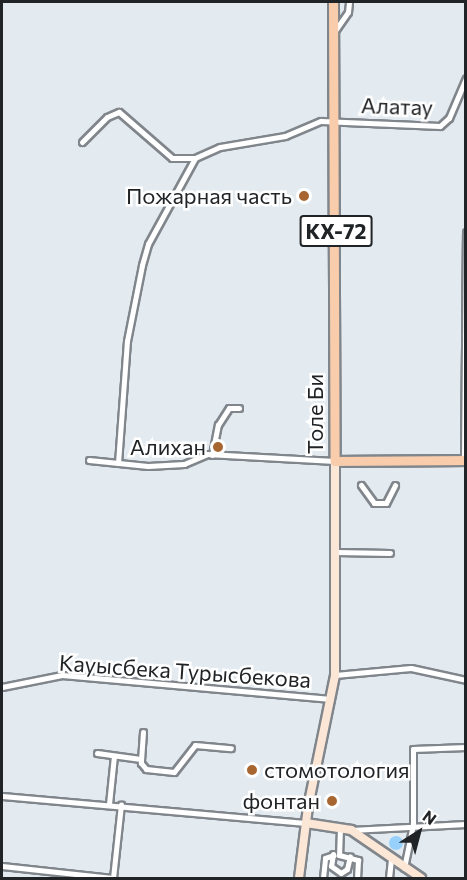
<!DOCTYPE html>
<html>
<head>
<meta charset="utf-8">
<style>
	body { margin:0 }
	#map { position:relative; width:467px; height:880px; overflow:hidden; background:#e4ebf0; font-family:Commissioner,sans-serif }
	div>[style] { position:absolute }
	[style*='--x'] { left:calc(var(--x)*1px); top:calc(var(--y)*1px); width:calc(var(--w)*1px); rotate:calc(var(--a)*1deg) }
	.green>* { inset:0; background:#98d0fc }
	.round { border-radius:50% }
	.roads { filter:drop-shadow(2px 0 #80868b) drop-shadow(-2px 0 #80868b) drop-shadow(0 2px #80868b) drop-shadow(0 -2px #80868b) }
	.street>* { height:5px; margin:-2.5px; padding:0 2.5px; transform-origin:2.5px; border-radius:2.5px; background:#fff }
	.secondary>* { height:8px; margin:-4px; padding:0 4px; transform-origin:4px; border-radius:4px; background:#fce6d6 }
	.primary>* { height:9px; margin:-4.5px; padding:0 4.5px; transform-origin:4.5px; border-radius:4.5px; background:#f9cdac }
	.dots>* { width:16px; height:16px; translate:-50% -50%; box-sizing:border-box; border:3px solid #fff; border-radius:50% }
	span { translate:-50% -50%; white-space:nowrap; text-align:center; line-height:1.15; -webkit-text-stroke:5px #fff; paint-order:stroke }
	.shield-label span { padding:2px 4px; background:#fff; border:2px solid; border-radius:4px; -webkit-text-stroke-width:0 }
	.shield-label { font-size:21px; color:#212426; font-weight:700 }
	.street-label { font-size:22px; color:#212426 }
	.poi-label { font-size:22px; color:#212426 }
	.right { translate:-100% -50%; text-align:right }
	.left { translate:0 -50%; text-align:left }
	.frame { position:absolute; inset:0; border:3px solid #212426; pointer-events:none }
	.north { position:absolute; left:389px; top:802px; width:60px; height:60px; -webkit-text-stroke:4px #fff; paint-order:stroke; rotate:36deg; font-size:16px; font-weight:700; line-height:24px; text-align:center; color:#212426 }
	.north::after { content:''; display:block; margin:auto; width:21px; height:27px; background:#212426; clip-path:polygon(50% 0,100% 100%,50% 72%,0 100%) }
</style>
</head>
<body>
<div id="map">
	<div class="green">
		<div class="round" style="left:389px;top:836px;width:14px;height:14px"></div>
	</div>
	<div class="roads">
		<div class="street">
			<div style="--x:334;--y:32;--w:24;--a:-55"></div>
			<div style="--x:348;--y:12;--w:10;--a:-84"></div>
			<div style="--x:82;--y:142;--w:35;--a:-45"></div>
			<div style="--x:107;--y:117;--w:13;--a:-23"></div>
			<div style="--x:119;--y:112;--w:70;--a:41"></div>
			<div style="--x:172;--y:158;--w:22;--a:0"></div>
			<div style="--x:212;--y:455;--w:31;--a:-79"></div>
			<div style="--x:218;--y:425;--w:20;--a:-57"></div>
			<div style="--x:229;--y:408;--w:10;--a:0"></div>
			<div style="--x:89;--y:460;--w:59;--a:5.8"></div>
			<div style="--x:148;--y:466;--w:36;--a:-3"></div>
			<div style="--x:184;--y:464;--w:25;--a:-23"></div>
			<div style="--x:207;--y:454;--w:128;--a:3.1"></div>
			<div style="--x:464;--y:460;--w:228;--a:-89.5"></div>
			<div style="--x:118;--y:463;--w:122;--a:-85.8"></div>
			<div style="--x:127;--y:341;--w:77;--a:-78.8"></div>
			<div style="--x:142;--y:265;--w:22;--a:-74"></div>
			<div style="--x:148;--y:244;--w:98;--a:-61.3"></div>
			<div style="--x:195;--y:158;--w:27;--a:-24"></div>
			<div style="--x:220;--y:147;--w:66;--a:-9.6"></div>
			<div style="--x:285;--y:136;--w:39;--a:-23"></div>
			<div style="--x:321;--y:121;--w:119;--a:2.4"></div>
			<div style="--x:440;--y:126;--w:12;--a:-42"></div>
			<div style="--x:449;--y:118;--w:43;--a:-67"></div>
			<div style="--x:361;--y:485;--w:22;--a:54"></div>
			<div style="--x:374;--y:503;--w:12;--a:0"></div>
			<div style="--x:386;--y:503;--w:20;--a:-63"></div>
			<div style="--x:336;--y:552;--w:54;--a:1.1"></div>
			<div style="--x:335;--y:675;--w:76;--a:-5.3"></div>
			<div style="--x:411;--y:668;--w:56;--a:12.3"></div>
			<div style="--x:2;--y:687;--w:61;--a:-11.3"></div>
			<div style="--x:62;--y:675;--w:270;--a:5.1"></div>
			<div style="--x:143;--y:732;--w:31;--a:94"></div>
			<div style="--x:141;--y:763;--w:8;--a:50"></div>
			<div style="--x:146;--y:769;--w:28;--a:6"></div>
			<div style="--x:174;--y:772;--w:34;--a:-52"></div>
			<div style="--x:195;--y:745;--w:36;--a:5"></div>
			<div style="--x:97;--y:753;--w:44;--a:7.8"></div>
			<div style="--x:2;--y:796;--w:305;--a:5.1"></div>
			<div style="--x:109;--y:804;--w:48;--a:-84.1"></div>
			<div style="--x:340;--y:828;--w:27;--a:92"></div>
			<div style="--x:339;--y:855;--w:20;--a:15"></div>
			<div style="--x:358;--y:860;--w:18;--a:93"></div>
			<div style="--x:351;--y:830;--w:115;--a:-3"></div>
			<div style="--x:333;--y:854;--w:12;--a:99"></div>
			<div style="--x:331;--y:866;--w:12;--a:35"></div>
			<div style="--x:341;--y:873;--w:7;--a:-34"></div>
			<div style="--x:347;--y:869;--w:13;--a:-77"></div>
			<div style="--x:2;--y:866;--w:111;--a:6.2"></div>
			<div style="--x:404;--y:868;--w:45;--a:-78.4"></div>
			<div style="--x:413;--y:824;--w:75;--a:-90"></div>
			<div style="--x:413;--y:749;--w:53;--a:-2.2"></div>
			<div style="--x:113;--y:878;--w:74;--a:-83.8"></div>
			<div style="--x:323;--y:878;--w:20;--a:-84"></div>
			<div style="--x:325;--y:858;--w:9;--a:-18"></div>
			<div style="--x:389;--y:878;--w:18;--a:-84"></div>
		</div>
		<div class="secondary">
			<div style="--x:306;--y:823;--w:46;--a:8.8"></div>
			<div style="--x:351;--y:830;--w:85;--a:34.4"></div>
			<div style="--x:299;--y:878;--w:72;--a:-82.8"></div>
			<div style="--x:308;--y:807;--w:135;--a:-78.4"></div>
			<div style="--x:335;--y:675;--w:214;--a:-90"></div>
		</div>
		<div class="primary">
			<div style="--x:333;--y:2;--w:459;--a:89.8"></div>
			<div style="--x:335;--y:461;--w:131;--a:-0.4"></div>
		</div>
	</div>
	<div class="dots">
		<div style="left:304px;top:196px;background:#a76630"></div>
		<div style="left:218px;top:447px;background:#a76630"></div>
		<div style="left:252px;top:770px;background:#a76630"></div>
		<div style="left:332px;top:801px;background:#a76630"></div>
	</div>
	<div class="shield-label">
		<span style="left:336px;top:231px">КХ-72</span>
	</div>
	<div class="street-label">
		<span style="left:397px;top:106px;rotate:2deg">Алатау</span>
		<span style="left:315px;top:414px;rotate:-90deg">Толе Би</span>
		<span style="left:185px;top:671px;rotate:4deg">Кауысбека Турысбекова</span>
	</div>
	<div class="poi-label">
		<span class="right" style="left:292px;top:196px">Пожарная часть</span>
		<span class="right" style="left:206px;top:447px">Алихан</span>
		<span class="left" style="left:264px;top:770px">стомотология</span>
		<span class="right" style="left:320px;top:801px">фонтан</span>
	</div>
	<div class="frame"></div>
	<div class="north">N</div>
</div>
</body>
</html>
